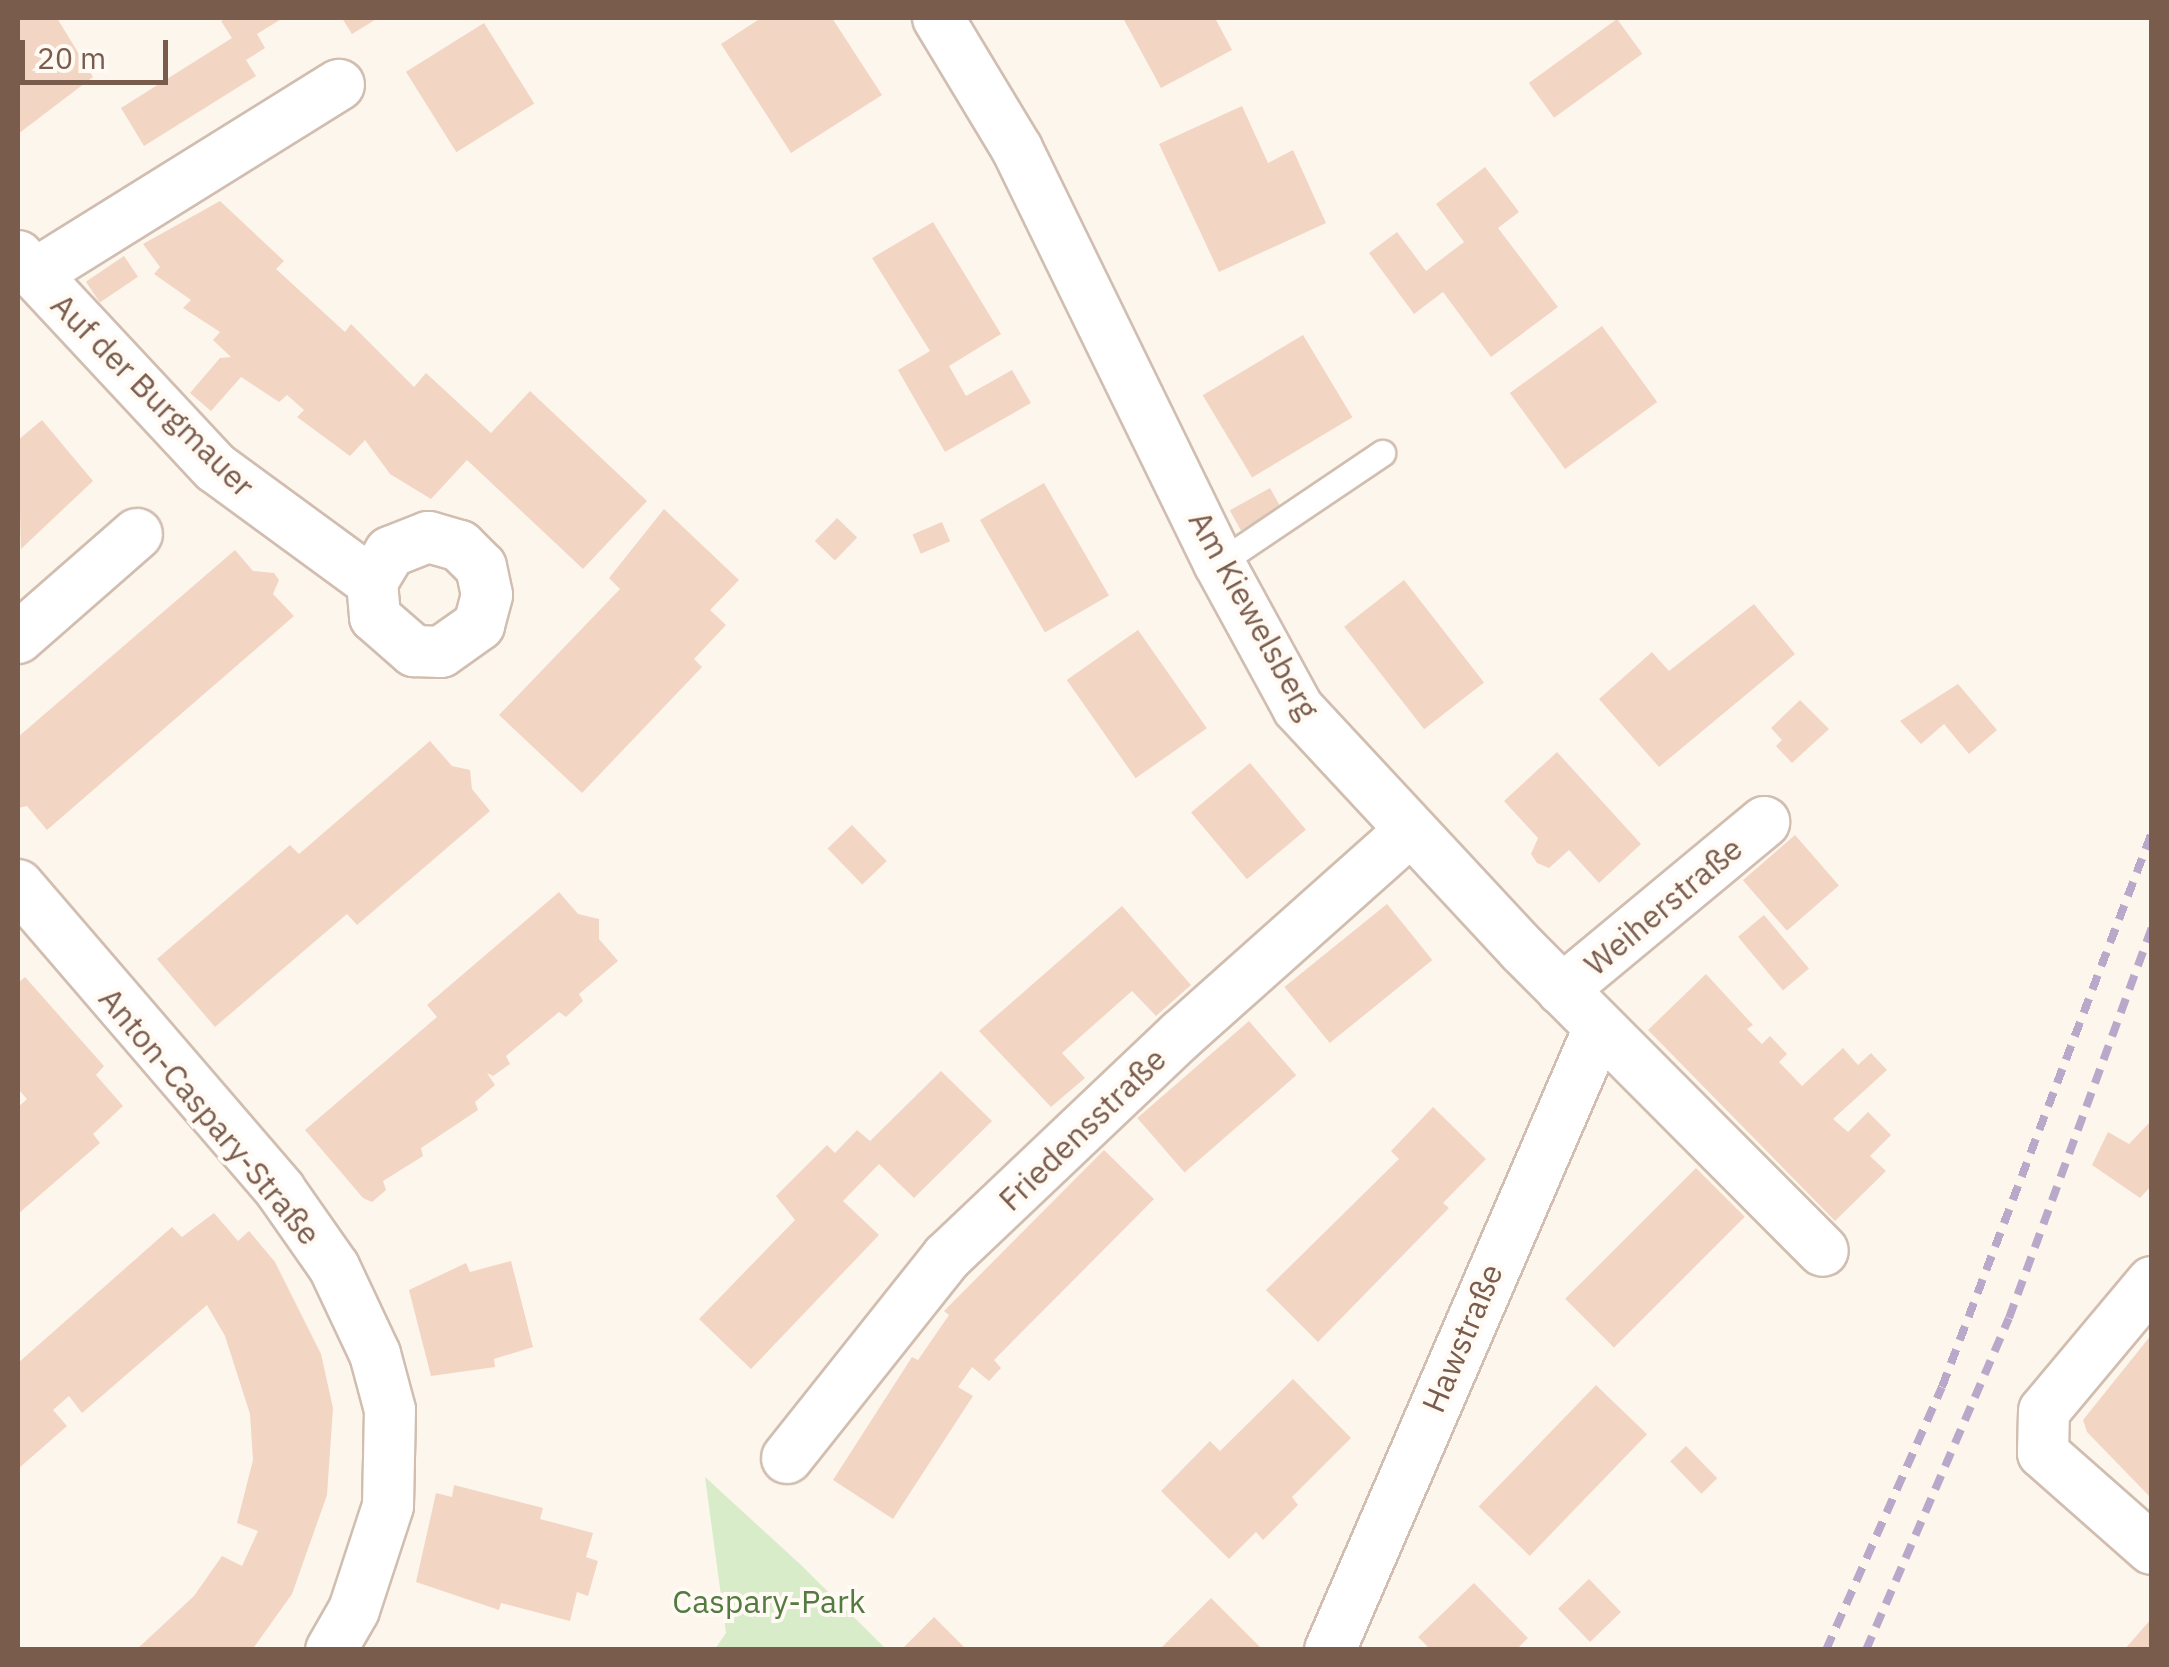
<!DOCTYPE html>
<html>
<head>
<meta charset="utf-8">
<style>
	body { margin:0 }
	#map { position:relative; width:2169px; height:1667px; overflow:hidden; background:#fdf6ec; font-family:"IBM Plex Sans",sans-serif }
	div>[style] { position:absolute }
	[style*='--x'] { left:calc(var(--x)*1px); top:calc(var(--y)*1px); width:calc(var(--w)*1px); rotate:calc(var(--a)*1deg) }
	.green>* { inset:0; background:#d8ecc9 }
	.building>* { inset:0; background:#f3d5c3; transform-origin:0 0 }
	.roads { filter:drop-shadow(2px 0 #d1beb0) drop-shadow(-2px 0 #d1beb0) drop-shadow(0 2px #d1beb0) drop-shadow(0 -2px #d1beb0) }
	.lane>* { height:25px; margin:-12.5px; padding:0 12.5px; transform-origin:12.5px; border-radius:12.5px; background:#fff }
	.street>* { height:50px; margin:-25px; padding:0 25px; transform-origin:25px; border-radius:25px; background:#fff }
	.rail>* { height:8px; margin-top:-4px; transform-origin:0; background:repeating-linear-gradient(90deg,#b9a8c9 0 15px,transparent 0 25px) }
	span { translate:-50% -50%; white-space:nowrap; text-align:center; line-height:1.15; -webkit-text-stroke:8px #fffaf3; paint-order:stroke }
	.street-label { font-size:32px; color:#7a5c4d }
	.park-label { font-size:32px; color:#537a41 }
	.frame { position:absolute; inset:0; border:20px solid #7a5c4d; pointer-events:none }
	.scale { position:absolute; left:20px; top:40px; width:148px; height:45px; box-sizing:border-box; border:5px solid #7a5c4d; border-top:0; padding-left:12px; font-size:30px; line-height:35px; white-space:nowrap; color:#7a5c4d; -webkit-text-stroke:8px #fffaf3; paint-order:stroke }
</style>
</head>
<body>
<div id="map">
	<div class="green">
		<div style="clip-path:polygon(705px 1477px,801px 1565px,886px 1649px,715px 1649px,726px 1633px)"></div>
	</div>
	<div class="building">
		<div style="clip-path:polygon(18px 18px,57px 18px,93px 77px,18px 134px)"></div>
		<div style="clip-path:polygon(227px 18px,283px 18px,257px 34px,265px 48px,246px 60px,256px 76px,144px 146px,121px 108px,232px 38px,221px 21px)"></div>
		<div style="clip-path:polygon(342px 18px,378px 18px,352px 34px)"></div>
		<div style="clip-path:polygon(761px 18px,832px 18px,882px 95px,791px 153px,721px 44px)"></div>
		<div style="clip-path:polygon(1123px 18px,1215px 18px,1232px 50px,1161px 88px)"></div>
		<div style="left:1617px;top:19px;width:43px;height:109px;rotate:54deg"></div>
		<div style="left:484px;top:23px;width:95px;height:92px;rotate:58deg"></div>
		<div style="clip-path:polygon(1242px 106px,1268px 163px,1293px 150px,1326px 223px,1219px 272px,1159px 144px)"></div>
		<div style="clip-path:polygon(1485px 167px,1519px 212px,1498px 228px,1558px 307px,1491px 357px,1443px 292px,1414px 314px,1369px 253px,1397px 232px,1426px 271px,1464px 242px,1436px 204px)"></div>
		<div style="clip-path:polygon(220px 201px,284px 261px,276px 269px,345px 332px,351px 324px,414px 387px,426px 373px,491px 433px,530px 391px,647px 501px,583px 569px,467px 460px,431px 499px,390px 474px,365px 440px,350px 456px,297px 417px,304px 410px,287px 395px,279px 402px,241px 377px,211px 411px,190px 393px,220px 358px,231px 357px,213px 340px,220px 332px,183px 308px,191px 300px,154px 274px,160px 267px,143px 244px)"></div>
		<div style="clip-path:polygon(933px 222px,1001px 334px,949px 366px,966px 396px,1012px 370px,1031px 403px,945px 452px,898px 370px,930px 351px,872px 258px)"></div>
		<div style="left:124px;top:256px;width:25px;height:46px;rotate:56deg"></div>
		<div style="left:1602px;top:326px;width:94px;height:114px;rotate:54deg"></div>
		<div style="left:1303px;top:335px;width:96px;height:117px;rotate:59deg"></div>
		<div style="clip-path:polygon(42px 420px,93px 481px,21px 549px,18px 440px)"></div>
		<div style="left:1044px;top:483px;width:130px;height:74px;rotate:60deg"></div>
		<div style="left:1270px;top:488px;width:23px;height:46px;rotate:61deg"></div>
		<div style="clip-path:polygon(664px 509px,739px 580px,710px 610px,726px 625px,694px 659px,702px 667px,582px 793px,499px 715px,620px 589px,609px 578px)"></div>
		<div style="left:837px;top:518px;width:28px;height:32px;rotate:44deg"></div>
		<div style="left:942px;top:522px;width:21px;height:32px;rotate:67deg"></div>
		<div style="clip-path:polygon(235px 550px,253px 571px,274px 573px,279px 580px,273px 594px,294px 616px,47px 830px,27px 806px,18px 808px,18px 737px)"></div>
		<div style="left:1404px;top:580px;width:130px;height:76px;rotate:52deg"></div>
		<div style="clip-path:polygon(1754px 604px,1795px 654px,1659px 767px,1599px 699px,1652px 652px,1669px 671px)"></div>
		<div style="left:1138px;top:630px;width:120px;height:87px;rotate:55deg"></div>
		<div style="clip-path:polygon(1958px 684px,1997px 730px,1969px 754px,1944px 724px,1921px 744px,1900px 721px)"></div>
		<div style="clip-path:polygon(1800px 700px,1829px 729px,1792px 763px,1776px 746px,1782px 740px,1771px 728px)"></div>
		<div style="clip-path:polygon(430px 741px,452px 766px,470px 770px,472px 789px,490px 811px,357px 925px,347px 914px,215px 1027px,157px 959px,290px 845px,299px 854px)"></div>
		<div style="clip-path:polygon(1557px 752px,1641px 844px,1599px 883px,1569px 850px,1549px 868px,1537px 863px,1531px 854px,1538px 838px,1504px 801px)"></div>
		<div style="left:1250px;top:763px;width:87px;height:77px;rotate:50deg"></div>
		<div style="left:852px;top:825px;width:50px;height:34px;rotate:46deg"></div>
		<div style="left:1795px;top:835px;width:67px;height:69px;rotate:49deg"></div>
		<div style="clip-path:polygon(559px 892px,578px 914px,599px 919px,599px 939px,618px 961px,579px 994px,583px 1001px,566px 1017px,559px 1012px,506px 1056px,510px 1064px,493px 1076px,487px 1073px,495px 1085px,475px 1102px,478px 1110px,421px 1148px,423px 1156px,383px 1181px,386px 1190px,372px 1202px,363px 1198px,305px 1130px,437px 1017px,427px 1005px)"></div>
		<div style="left:1387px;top:904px;width:72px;height:132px;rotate:51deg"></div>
		<div style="clip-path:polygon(1122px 906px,1191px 985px,1156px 1016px,1132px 991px,1062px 1053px,1085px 1078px,1051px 1107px,979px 1031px)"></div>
		<div style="left:1764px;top:915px;width:70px;height:34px;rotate:50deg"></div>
		<div style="clip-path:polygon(1706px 974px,1753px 1025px,1747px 1029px,1762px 1044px,1770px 1036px,1787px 1054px,1779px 1062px,1802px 1086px,1843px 1048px,1858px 1065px,1871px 1053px,1887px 1070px,1833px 1119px,1848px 1132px,1868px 1112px,1891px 1135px,1870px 1156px,1886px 1171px,1835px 1221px,1648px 1030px)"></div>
		<div style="clip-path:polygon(25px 977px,104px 1066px,96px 1075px,123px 1106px,93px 1134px,100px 1143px,18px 1214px,18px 1107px,27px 1099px,18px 1089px,18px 983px)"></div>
		<div style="left:1249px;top:1021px;width:72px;height:148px;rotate:49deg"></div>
		<div style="clip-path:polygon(941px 1071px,992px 1121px,914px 1198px,879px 1164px,843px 1201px,879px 1235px,751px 1369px,699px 1319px,795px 1220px,776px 1196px,827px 1145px,835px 1153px,857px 1130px,870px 1141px)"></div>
		<div style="clip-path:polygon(1433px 1107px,1486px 1159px,1443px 1203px,1449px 1208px,1318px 1342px,1266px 1290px,1399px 1159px,1391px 1151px)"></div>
		<div style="clip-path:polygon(2152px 1120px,2152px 1185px,2140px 1198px,2092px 1165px,2108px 1132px,2129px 1144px)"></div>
		<div style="clip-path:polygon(1104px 1150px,1154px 1199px,994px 1360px,1001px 1368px,989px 1381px,972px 1367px,958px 1387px,973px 1396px,893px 1519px,833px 1480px,912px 1357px,918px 1360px,949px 1315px,944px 1311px)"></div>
		<div style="left:1696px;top:1168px;width:69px;height:185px;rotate:45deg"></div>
		<div style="clip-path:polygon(214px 1213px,238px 1241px,249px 1231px,275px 1262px,321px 1354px,333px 1408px,327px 1495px,292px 1594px,252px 1650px,136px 1650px,194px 1596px,222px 1556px,242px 1566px,258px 1531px,237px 1523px,253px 1460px,250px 1414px,225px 1336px,207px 1305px,82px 1413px,69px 1396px,53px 1410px,67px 1426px,18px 1469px,18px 1363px,172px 1227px,182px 1237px)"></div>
		<div style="clip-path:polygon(511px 1261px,533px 1347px,494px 1359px,495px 1367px,431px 1376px,409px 1290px,466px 1263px,470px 1272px)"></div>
		<div style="clip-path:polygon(2152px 1334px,2152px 1499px,2087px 1432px,2083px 1420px)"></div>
		<div style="clip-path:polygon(1293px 1379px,1351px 1438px,1292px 1497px,1298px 1505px,1263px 1540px,1256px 1532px,1229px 1559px,1161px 1491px,1210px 1441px,1220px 1451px)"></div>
		<div style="left:1596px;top:1385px;width:71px;height:169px;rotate:44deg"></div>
		<div style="left:1686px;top:1446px;width:45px;height:22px;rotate:46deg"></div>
		<div style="clip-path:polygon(454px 1485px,543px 1508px,540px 1519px,593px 1533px,586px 1557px,598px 1561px,588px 1596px,577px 1592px,570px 1621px,501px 1603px,499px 1610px,416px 1582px,436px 1493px,452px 1497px)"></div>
		<div style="left:1589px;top:1579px;width:46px;height:43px;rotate:46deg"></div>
		<div style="clip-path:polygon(1474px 1583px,1528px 1638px,1516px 1650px,1431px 1650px,1418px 1637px)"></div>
		<div style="clip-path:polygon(1211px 1598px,1263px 1650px,1159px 1650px)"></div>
		<div style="clip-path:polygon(934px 1617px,967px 1650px,904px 1647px)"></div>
		<div style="clip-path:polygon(2152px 1618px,2152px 1650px,2124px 1650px)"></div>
	</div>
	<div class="roads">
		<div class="lane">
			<div style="--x:1219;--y:563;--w:197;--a:-34"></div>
		</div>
		<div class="street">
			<div style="--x:938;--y:18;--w:153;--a:58.9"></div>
			<div style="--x:1017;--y:149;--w:461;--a:64"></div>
			<div style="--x:1219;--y:563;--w:165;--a:61.4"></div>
			<div style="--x:1298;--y:708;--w:329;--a:47.1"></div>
			<div style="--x:1522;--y:949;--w:426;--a:45.1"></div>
			<div style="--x:18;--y:256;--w:290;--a:47"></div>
			<div style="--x:216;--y:468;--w:193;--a:36.2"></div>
			<div style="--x:372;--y:582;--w:35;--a:85"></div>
			<div style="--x:375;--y:617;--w:52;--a:41.1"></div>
			<div style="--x:414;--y:651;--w:27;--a:2"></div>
			<div style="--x:441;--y:652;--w:47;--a:-35.4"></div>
			<div style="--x:479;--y:625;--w:31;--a:-75"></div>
			<div style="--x:487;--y:595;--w:29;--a:-102"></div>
			<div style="--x:481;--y:567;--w:30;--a:-135"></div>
			<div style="--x:460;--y:546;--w:33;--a:-164"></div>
			<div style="--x:428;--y:537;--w:41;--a:158.5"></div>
			<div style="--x:390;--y:552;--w:35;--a:121"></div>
			<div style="--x:35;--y:274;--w:358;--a:-31.9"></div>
			<div style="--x:18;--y:638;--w:158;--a:-41.2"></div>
			<div style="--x:18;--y:885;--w:402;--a:49.3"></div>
			<div style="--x:280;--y:1190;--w:94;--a:55"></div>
			<div style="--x:334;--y:1267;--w:96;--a:64.8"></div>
			<div style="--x:375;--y:1354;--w:58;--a:75"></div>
			<div style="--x:390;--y:1410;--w:96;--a:91.2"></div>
			<div style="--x:388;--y:1506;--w:109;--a:108.1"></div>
			<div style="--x:354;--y:1610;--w:46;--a:119.9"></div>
			<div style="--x:1562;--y:990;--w:263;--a:-39.7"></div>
			<div style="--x:2152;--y:1282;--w:168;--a:129.9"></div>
			<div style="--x:2044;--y:1411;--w:42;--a:91.4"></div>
			<div style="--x:2043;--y:1453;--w:145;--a:41.4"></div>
			<div style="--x:787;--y:1458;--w:257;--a:-51.5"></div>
			<div style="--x:947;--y:1257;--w:323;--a:-43.5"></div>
			<div style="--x:1181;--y:1035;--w:307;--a:-41.7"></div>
			<div style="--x:1330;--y:1650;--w:678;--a:-66.61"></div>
		</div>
	</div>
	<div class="rail">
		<div style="--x:1826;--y:1650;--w:287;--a:-66.2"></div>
		<div style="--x:1942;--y:1387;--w:593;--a:-69.27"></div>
		<div style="--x:1866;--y:1650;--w:361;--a:-66.7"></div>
		<div style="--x:2009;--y:1318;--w:416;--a:-69.9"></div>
	</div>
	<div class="street-label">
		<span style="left:153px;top:395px;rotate:45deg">Auf der Burgmauer</span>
		<span style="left:1254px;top:615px;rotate:61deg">Am Kiewelsberg</span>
		<span style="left:1663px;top:906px;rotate:-40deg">Weiherstraße</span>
		<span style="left:210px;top:1116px;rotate:50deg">Anton-Caspary-Straße</span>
		<span style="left:1082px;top:1129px;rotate:-44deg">Friedensstraße</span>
		<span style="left:1462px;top:1338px;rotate:-67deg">Hawstraße</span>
	</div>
	<div class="park-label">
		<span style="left:769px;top:1601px">Caspary-Park</span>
	</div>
	<div class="frame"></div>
	<div class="scale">20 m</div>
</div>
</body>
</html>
